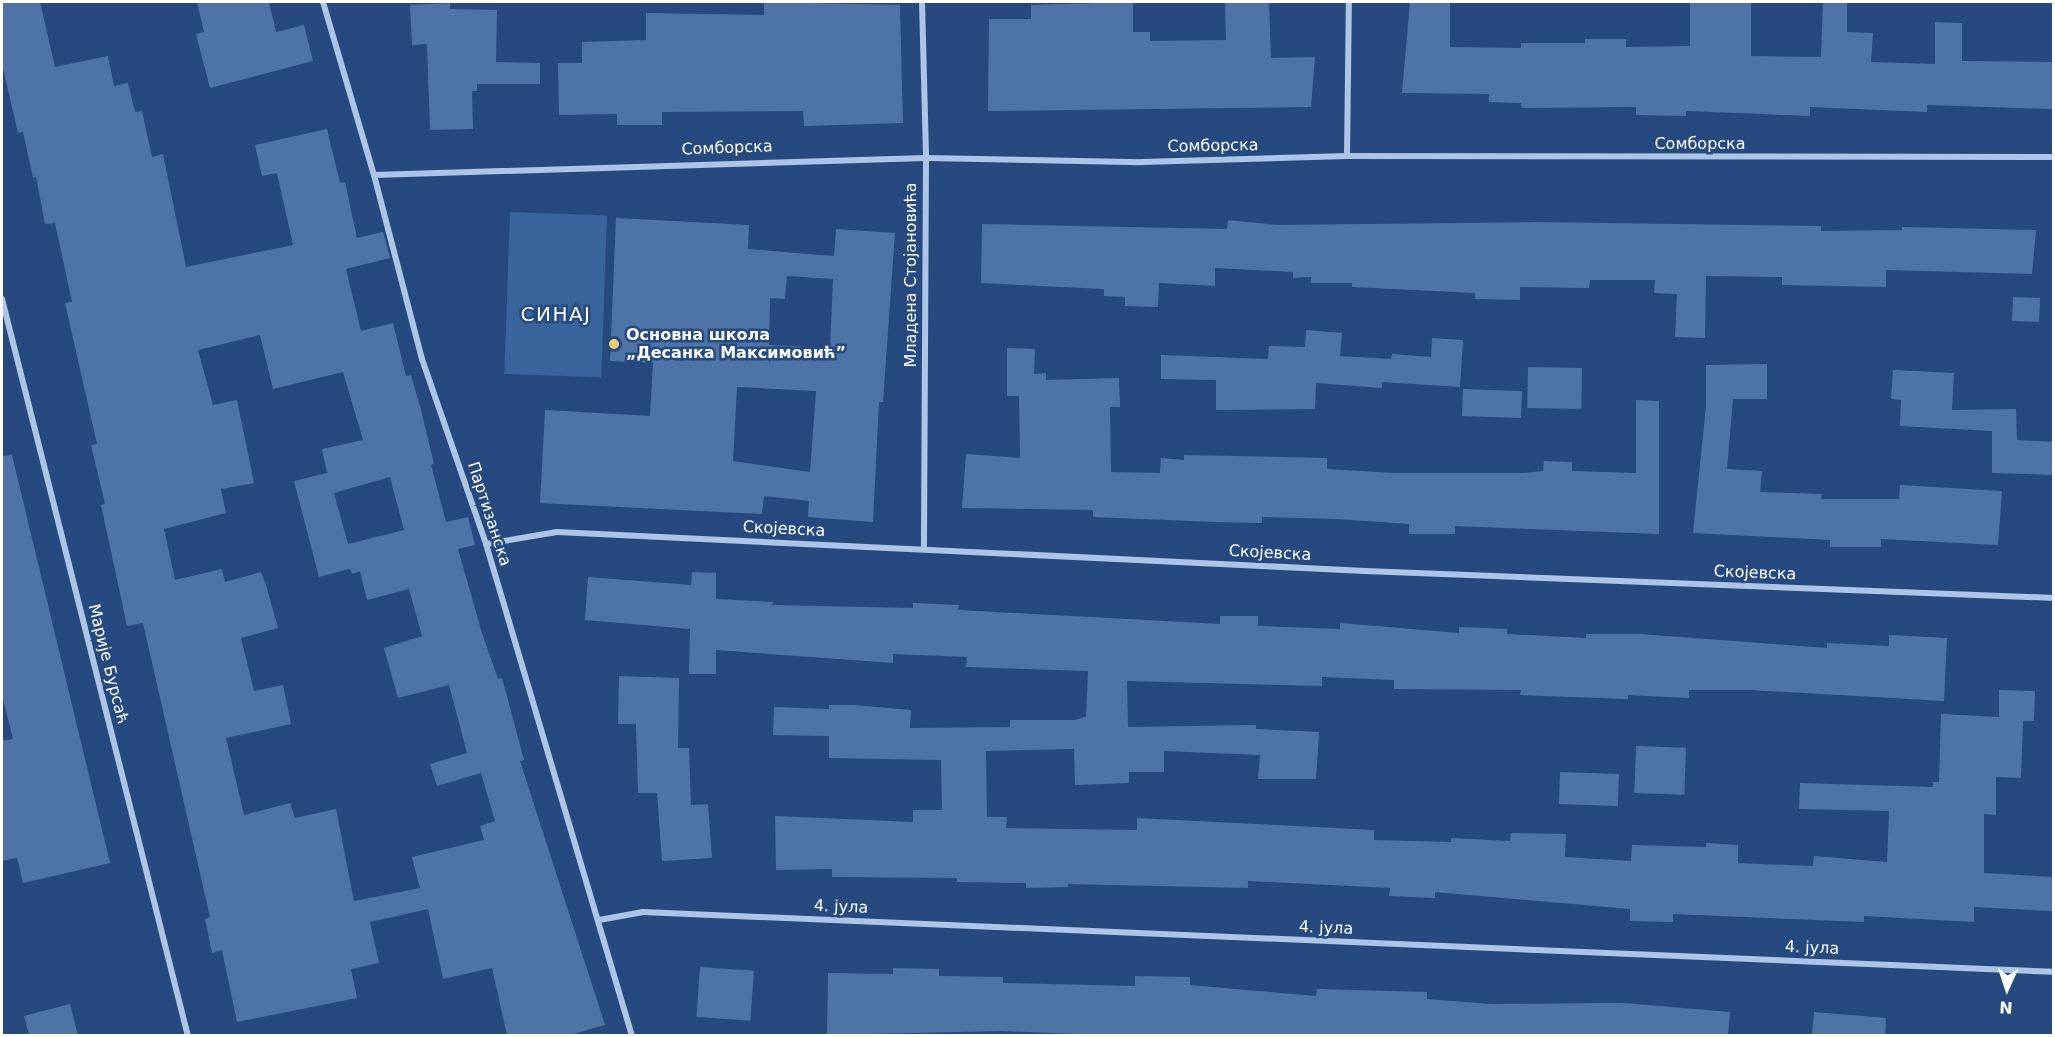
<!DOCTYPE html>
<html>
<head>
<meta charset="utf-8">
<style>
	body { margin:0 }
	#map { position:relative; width:2055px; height:1037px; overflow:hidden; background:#264a7f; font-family:"DejaVu Sans",sans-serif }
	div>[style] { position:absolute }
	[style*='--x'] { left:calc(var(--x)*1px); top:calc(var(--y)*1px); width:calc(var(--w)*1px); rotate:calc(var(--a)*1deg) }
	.green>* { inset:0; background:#3a649c; transform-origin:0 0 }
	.building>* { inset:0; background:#4e74a7; transform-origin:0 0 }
	.street>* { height:6px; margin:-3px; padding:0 3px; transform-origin:3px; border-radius:3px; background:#acc4e6 }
	.dots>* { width:16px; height:16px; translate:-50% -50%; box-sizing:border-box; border:3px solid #264a7f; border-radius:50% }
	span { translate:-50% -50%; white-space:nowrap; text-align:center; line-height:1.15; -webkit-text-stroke:5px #264a7f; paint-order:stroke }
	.street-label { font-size:16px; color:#fff }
	.poi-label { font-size:16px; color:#fff; font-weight:700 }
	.left { translate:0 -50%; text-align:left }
	.quarter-label { font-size:20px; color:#fff; letter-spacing:1.5px }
	.frame { position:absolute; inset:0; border:3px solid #fff; pointer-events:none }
	.north { position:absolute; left:1977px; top:959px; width:60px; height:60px; -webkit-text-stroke:4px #264a7f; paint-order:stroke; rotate:183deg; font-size:16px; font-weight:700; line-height:24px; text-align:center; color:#fff }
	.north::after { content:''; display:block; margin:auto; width:21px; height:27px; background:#fff; clip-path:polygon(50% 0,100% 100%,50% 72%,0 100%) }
</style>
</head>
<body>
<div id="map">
	<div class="green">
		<div style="left:510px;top:212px;width:97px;height:162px;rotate:2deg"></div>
	</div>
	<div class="building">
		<div style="clip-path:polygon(evenodd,2px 2px,40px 2px,55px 67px,108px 56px,114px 86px,128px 83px,135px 112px,142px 111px,152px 157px,163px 154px,186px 267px,293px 245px,277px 173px,262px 176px,255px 145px,327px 129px,340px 183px,345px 182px,357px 238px,383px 232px,390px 258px,346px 269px,361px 331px,393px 323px,406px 376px,411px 375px,421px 410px,434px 464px,431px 465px,446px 522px,468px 517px,475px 545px,458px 549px,482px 633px,498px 679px,502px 678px,524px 760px,520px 761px,605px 1025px,570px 1035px,507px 1035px,492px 968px,443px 979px,428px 909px,370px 922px,379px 963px,351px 969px,357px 998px,237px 1022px,222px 950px,212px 953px,205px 919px,210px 917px,143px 623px,127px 626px,101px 505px,105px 504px,91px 445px,97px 444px,65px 303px,72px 302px,55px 223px,45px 224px,36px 177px,33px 178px,23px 132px,18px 133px,2px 64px,2px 2px,260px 335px,273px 389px,343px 372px,363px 440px,322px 449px,327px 473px,294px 481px,319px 577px,350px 569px,352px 574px,360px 571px,367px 600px,409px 589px,422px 636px,384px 648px,398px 698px,449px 685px,467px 753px,430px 764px,437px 786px,481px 773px,495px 821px,480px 826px,484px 840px,412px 857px,420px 888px,354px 901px,336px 809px,295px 818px,290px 803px,244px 815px,226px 738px,291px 724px,283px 685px,254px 691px,241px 638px,278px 628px,266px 585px,261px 572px,225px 582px,222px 569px,175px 580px,164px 529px,226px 513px,221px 489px,254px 483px,237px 400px,213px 405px,198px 350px,260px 335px,2px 2px,390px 477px,404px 530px,348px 544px,334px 493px,390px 477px)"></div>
		<div style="clip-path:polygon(197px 2px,269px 2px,276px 32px,304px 25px,313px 61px,210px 88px,196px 34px,204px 32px)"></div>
		<div style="clip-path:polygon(764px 2px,900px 5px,903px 123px,804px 126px,803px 111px,662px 112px,662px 125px,617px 125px,617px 114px,559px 115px,558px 63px,582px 63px,582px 42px,646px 40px,646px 13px,764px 15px)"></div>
		<div style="clip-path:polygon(1133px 2px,1133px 32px,1150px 32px,1150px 41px,1226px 40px,1225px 2px,1269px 2px,1271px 58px,1315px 57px,1311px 107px,988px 111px,989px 19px,1031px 19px,1031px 5px)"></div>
		<div style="clip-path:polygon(1410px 2px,1450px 2px,1450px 47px,1521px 48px,1521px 43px,1585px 43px,1585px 39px,1626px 39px,1626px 47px,1690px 46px,1690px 2px,1751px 2px,1751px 56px,1821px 57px,1823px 2px,1847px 2px,1847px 32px,1873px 33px,1871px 62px,1935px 64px,1935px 22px,1962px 23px,1962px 61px,2052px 62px,2052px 109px,1927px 105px,1927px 112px,1810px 107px,1810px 116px,1686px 111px,1686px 116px,1636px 115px,1636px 107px,1522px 108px,1521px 103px,1489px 102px,1489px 94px,1402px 93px)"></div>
		<div style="clip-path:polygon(450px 3px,450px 9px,497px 10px,496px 62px,540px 63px,540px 84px,477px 84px,477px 91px,472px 91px,473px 129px,430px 130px,427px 44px,412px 45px,410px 5px)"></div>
		<div style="clip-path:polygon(evenodd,616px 218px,749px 225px,748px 249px,834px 256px,836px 229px,895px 233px,883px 402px,879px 402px,873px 522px,808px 517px,809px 501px,764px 496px,762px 514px,540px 503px,545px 410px,650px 416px,653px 363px,610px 361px,616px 218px,787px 276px,833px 279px,830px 348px,769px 345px,770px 298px,785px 299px,787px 276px,616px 218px,737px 387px,816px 391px,810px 472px,733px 461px,737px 387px)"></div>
		<div style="clip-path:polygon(1228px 220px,1278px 225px,1537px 222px,1821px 226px,1821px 231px,1902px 230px,1902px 227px,2036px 230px,2032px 274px,1886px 270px,1886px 287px,1782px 285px,1782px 277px,1706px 276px,1705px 338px,1675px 337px,1677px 294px,1654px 293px,1655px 280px,1590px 280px,1589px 288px,1520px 287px,1520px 300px,1475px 299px,1475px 293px,1352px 287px,1352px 283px,1311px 283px,1311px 277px,1293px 278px,1293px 272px,1215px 268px,1215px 286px,1159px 283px,1158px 307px,1125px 306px,1125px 297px,1104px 296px,1104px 289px,981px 283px,982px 224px,1227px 229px)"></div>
		<div style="left:2013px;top:297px;width:27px;height:24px;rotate:2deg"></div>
		<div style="clip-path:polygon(1306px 330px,1342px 333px,1340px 356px,1391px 359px,1392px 354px,1431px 357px,1432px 338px,1463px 340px,1460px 387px,1382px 382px,1382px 388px,1316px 383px,1315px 409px,1216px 410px,1216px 380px,1161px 379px,1161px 355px,1268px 359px,1269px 346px,1305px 347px)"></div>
		<div style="clip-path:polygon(1007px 348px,1035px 349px,1034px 374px,1046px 373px,1046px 380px,1119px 378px,1120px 407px,1110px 407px,1111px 472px,1160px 473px,1161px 458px,1184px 460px,1184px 455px,1327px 458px,1327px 469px,1394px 473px,1524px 473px,1543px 471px,1544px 461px,1572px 462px,1572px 471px,1636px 473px,1636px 400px,1659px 401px,1659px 534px,1455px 526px,1455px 534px,1409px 534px,1409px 524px,1337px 519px,1262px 517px,1262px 523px,1215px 522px,1093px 517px,1093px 510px,962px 508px,966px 454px,1020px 458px,1019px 396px,1007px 396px)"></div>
		<div style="clip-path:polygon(1767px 364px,1767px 399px,1733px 399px,1727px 469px,1762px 471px,1760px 492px,1822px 494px,1821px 499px,1899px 499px,1900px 485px,2002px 491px,1998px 545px,1881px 539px,1881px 547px,1830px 547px,1830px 540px,1693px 533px,1706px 406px,1706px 365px)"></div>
		<div style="left:1528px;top:367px;width:54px;height:41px;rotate:1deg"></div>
		<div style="clip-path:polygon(1893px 370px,1954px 373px,1952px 410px,2016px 409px,2017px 440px,2054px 442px,2054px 475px,1992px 473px,1992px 431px,1900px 426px,1901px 400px,1891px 399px)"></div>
		<div style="left:1463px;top:389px;width:59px;height:27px;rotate:2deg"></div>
		<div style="clip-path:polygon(12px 455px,110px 863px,23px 883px,17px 858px,2px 861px,2px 741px,13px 739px,2px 695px,2px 456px)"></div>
		<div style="clip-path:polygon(692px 572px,716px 573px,716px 599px,773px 602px,772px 605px,913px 608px,913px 603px,959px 605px,958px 610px,1220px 624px,1220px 616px,1258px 616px,1258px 626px,1340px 629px,1340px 623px,1459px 633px,1459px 627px,1507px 629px,1507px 634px,1586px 638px,1586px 634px,1640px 634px,1827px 648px,1827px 643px,1889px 646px,1889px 635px,1947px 638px,1944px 701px,1750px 690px,1689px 690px,1689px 698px,1628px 695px,1628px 699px,1520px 695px,1521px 690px,1394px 689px,1394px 680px,1322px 677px,1322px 686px,1127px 681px,1128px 727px,1256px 725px,1256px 729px,1319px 732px,1316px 779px,1258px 779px,1260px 755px,1164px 751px,1164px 772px,1129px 772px,1129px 783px,1075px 785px,1074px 749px,986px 751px,987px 817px,1007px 817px,1006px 828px,1137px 830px,1137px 818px,1374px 830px,1374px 840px,1451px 842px,1451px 838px,1510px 841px,1511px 833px,1566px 834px,1565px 857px,1631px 861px,1632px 845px,1706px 847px,1706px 843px,1738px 845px,1738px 863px,1813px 866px,1814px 856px,1887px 862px,1889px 811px,1799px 809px,1800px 783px,1933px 787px,1933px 782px,1939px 782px,1941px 714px,1999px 717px,1999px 690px,2035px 691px,2034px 721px,2023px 721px,2021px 778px,1996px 777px,1996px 815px,1984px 814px,1984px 873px,2054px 877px,2054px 911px,1974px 907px,1974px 922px,1864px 916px,1864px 922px,1673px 914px,1673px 922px,1630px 921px,1630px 909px,1435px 892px,1435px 898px,1389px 896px,1390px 888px,1248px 881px,1248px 888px,1068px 884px,1068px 887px,1026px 888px,1026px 883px,957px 882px,957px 878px,832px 877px,832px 869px,776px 870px,775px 816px,913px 822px,913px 810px,942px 810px,941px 760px,829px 758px,829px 736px,773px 735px,774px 707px,829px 709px,829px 705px,854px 705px,911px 710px,910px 728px,1010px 727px,1010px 720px,1074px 720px,1086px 717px,1088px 671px,966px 667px,967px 657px,893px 654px,893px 663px,716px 650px,716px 674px,689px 674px,690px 629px,585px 620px,588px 577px,691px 585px)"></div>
		<div style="clip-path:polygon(619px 676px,679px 678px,678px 748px,689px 748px,691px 805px,708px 804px,712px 858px,662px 861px,657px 793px,638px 793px,636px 724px,618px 724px)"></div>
		<div style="left:1636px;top:746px;width:50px;height:47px;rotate:2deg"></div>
		<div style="left:1560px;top:772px;width:59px;height:32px;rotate:2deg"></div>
		<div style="left:700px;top:967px;width:54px;height:50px;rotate:4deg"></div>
		<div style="clip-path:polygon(893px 968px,939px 969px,939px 976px,1003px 977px,1003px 983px,1135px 986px,1135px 976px,1190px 977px,1190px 985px,1316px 996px,1317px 989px,1427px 992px,1427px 999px,1491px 1004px,1624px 1003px,1730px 1012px,1728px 1035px,1098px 1035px,1002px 1031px,827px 1035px,828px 973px,893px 974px)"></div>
		<div style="clip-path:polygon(70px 1004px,78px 1035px,29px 1035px,24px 1016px)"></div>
		<div style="clip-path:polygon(1814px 1012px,1886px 1018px,1885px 1035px,1812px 1035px)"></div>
	</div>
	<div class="street">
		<div style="--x:323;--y:2;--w:180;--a:73.6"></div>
		<div style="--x:374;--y:175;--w:190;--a:75.4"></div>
		<div style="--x:422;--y:359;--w:196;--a:70.9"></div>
		<div style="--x:486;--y:544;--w:513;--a:73.47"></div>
		<div style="--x:922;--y:2;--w:156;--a:88.5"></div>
		<div style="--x:926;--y:158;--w:391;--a:90.3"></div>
		<div style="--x:1347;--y:156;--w:154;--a:-89.3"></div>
		<div style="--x:374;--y:175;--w:552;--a:-1.76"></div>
		<div style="--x:926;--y:158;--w:216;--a:1.1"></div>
		<div style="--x:1142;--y:162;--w:205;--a:-1.7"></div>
		<div style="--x:1347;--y:156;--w:707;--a:0.08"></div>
		<div style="--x:2;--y:299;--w:760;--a:75.84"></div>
		<div style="--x:486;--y:544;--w:72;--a:-9.6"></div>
		<div style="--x:557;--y:532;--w:809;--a:2.76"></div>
		<div style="--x:1365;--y:571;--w:690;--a:2.24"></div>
		<div style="--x:599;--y:920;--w:45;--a:-10.3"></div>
		<div style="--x:643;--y:912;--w:1412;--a:2.43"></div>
	</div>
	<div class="dots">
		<div style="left:614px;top:344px;background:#efcd71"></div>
	</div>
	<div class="street-label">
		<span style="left:1700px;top:144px">Сомборска</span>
		<span style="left:1213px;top:146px;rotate:-1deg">Сомборска</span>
		<span style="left:727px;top:148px;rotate:-2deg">Сомборска</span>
		<span style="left:911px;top:275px;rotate:-90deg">Младена Стојановића</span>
		<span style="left:489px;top:514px;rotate:72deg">Партизанска</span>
		<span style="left:784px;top:529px;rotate:3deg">Скојевска</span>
		<span style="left:1270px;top:553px;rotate:3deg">Скојевска</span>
		<span style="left:1755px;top:573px;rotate:2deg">Скојевска</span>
		<span style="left:108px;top:664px;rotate:76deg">Марије Бурсаћ</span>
		<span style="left:841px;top:907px;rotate:2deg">4. јула</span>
		<span style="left:1326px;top:928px;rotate:2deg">4. јула</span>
		<span style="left:1812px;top:948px;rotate:2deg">4. јула</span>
	</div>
	<div class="poi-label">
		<span class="left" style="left:626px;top:344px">Основна школа<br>„Десанка Максимовић”</span>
	</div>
	<div class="quarter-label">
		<span style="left:556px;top:314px">СИНАЈ</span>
	</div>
	<div class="frame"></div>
	<div class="north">N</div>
</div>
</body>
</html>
